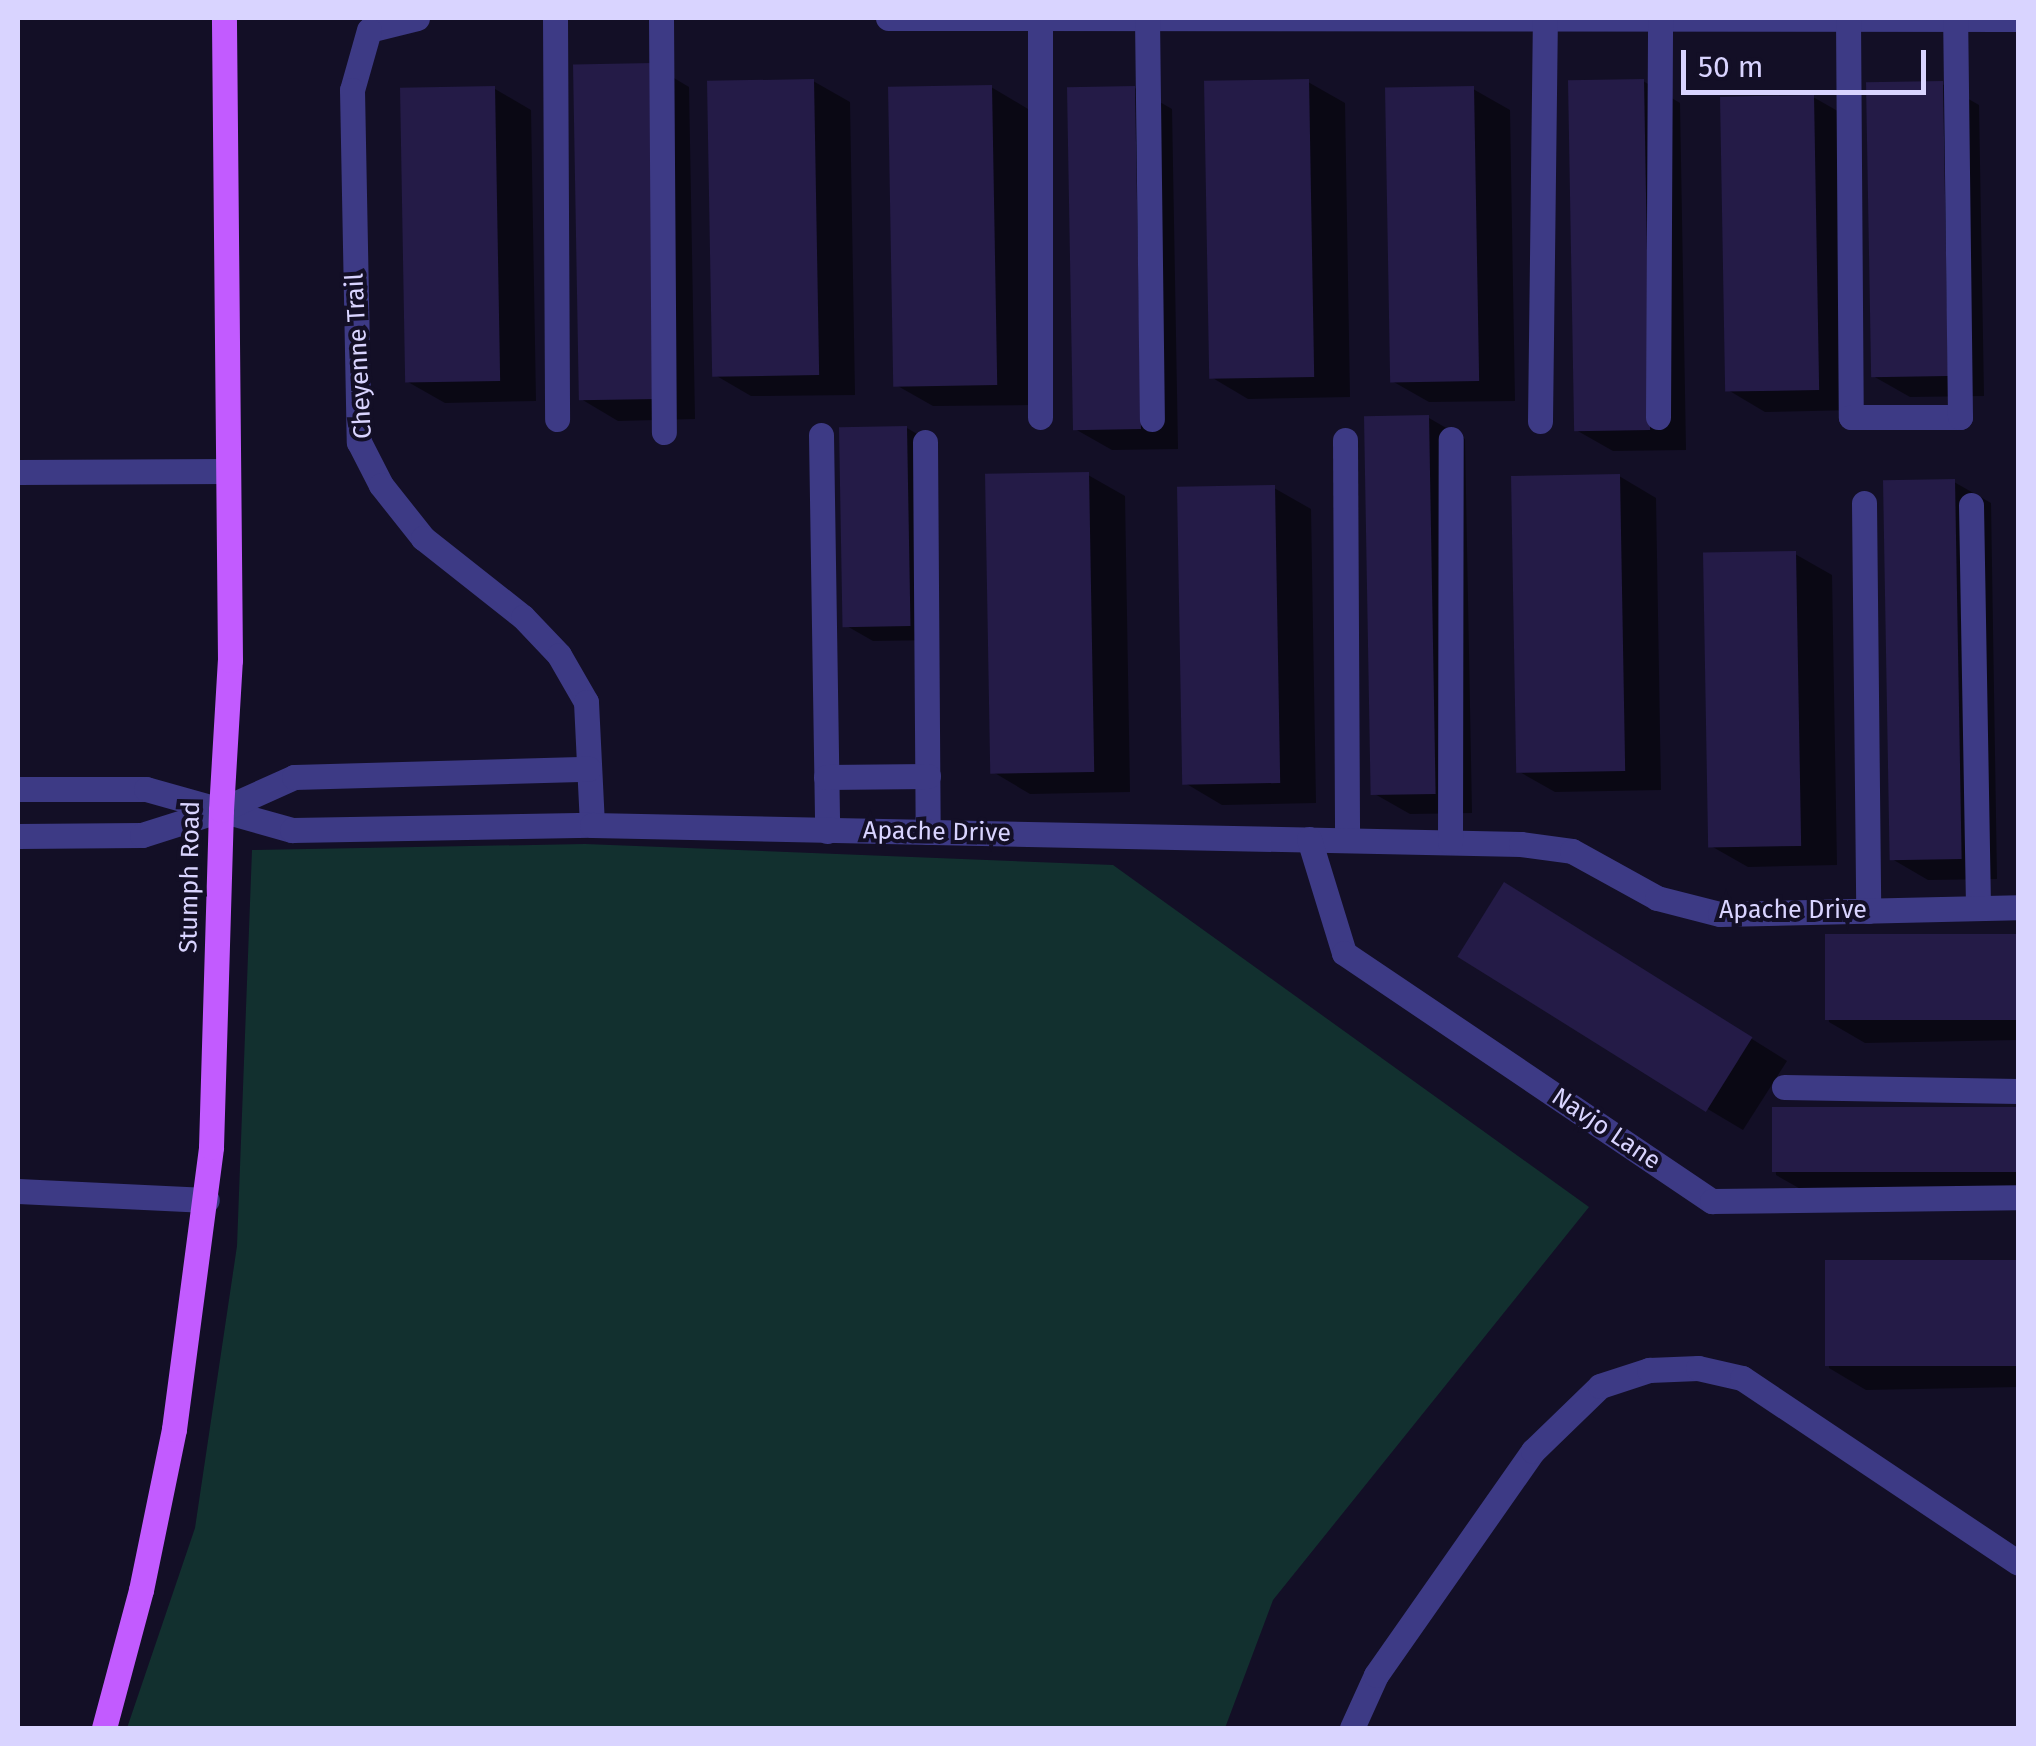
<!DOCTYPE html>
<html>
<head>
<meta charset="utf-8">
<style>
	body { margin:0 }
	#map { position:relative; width:2036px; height:1746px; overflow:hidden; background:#130f26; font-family:"Fira Sans",sans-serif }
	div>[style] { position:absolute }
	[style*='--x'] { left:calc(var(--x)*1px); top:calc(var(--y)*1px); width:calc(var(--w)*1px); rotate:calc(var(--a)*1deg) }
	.green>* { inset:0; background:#12302f }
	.shadow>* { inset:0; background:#0007 }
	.building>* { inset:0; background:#241b47; transform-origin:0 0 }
	.minor>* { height:25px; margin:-12.5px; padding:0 12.5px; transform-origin:12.5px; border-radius:12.5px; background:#3d3a85 }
	.major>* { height:25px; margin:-12.5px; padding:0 12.5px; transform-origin:12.5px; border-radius:12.5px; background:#c25bff }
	span { translate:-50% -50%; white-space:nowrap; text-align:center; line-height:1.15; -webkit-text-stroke:8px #130f26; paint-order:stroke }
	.street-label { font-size:25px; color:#d9d4ff }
	.frame { position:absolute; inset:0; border:20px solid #d9d4ff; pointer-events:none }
	.scale { position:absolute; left:1681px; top:50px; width:245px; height:45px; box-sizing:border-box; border:5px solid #d9d4ff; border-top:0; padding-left:12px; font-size:30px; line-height:35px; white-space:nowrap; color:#d9d4ff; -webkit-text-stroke:8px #130f26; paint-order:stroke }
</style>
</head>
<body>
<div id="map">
	<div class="green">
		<div style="clip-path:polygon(585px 844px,1113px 865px,1589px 1207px,1273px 1600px,1225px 1728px,127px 1728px,195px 1528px,237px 1246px,252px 850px)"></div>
	</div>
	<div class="shadow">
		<div style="clip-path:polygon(652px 65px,689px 87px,695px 419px,618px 421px,581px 399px)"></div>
		<div style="clip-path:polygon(813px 81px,850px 102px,855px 395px,751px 396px,715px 375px)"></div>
		<div style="clip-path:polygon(1643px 81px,1680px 103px,1686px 450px,1613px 451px,1576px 430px)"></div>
		<div style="clip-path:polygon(1308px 82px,1345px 103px,1350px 397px,1248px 399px,1211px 377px)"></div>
		<div style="clip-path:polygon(1942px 84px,1979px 105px,1984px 396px,1910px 397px,1873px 376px)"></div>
		<div style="clip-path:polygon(991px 87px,1028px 109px,1033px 405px,933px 406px,896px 385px)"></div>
		<div style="clip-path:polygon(1135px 88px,1172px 109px,1178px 449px,1112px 450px,1075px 429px)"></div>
		<div style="clip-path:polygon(495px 89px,531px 110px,536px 401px,445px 403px,408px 382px)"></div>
		<div style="clip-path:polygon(1473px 89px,1510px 110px,1515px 401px,1429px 402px,1392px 381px)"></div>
		<div style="clip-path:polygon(1813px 97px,1850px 118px,1855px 410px,1765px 412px,1728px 390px)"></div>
		<div style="clip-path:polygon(1429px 418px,1465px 439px,1472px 813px,1410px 814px,1373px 793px)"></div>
		<div style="clip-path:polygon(907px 428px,934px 444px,938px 640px,873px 641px,845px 625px)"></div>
		<div style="clip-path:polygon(1088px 475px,1125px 496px,1130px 792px,1030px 794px,993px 772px)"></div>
		<div style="clip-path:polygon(1619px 476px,1656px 498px,1661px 790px,1555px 792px,1518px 771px)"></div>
		<div style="clip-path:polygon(1954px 482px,1991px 503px,1997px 879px,1928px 880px,1892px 859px)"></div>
		<div style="clip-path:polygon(1274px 488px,1311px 509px,1316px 803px,1222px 805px,1185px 783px)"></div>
		<div style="clip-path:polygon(1795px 554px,1832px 575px,1837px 865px,1748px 867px,1711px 846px)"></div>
		<div style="clip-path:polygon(1541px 907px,1787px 1061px,1743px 1130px,1706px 1108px)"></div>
		<div style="clip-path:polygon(2018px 937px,2018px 1040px,1865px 1043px,1829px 1022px,1827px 940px)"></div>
		<div style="clip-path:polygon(2018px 1109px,2018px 1192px,1813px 1196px,1776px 1175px,1775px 1114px)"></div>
		<div style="clip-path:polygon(2018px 1262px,2018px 1387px,1866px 1390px,1829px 1368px,1827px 1266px)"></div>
	</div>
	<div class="building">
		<div style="left:653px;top:63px;width:336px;height:80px;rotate:89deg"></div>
		<div style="left:814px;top:79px;width:296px;height:107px;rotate:89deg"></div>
		<div style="left:1309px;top:79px;width:298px;height:105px;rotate:89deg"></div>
		<div style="left:1644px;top:79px;width:351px;height:76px;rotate:89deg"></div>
		<div style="left:1943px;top:81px;width:295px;height:77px;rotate:89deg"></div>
		<div style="left:992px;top:85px;width:300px;height:104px;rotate:89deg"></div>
		<div style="left:495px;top:86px;width:295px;height:95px;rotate:89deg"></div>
		<div style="left:1135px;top:86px;width:343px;height:68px;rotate:89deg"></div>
		<div style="left:1474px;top:86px;width:295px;height:89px;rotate:89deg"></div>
		<div style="left:1814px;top:95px;width:295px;height:94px;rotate:89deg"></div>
		<div style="left:1429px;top:415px;width:379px;height:65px;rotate:89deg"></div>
		<div style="left:907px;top:426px;width:200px;height:68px;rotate:89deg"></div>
		<div style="left:1089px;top:472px;width:300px;height:104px;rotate:89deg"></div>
		<div style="left:1620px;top:474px;width:297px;height:109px;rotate:89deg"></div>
		<div style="left:1955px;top:479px;width:380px;height:72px;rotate:89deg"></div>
		<div style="left:1275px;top:485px;width:298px;height:98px;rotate:89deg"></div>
		<div style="left:1796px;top:551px;width:295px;height:93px;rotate:89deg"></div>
		<div style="left:1504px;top:882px;width:293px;height:88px;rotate:32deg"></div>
		<div style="left:2018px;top:934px;width:86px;height:193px;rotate:90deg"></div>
		<div style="left:2018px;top:1107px;width:65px;height:246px;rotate:90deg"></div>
		<div style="left:2018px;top:1260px;width:106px;height:193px;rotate:90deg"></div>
	</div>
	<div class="minor">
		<div style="--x:417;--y:18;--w:49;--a:166"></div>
		<div style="--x:369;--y:30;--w:62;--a:105.8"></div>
		<div style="--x:352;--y:90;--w:352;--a:88.9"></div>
		<div style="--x:359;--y:442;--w:48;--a:62.9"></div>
		<div style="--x:381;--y:485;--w:68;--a:51.6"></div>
		<div style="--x:423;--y:538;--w:127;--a:38.3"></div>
		<div style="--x:523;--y:617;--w:52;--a:46.5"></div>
		<div style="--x:559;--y:655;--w:54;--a:60.1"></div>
		<div style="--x:586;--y:702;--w:123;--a:87.2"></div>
		<div style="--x:555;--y:18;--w:401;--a:89.7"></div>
		<div style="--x:661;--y:18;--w:414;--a:89.6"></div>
		<div style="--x:888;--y:18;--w:1130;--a:0.05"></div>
		<div style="--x:1147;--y:18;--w:401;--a:89.3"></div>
		<div style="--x:1848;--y:19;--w:398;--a:89.6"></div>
		<div style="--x:1851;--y:417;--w:109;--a:0"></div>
		<div style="--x:1960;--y:417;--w:398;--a:-90.7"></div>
		<div style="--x:1040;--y:417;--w:399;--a:-90"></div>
		<div style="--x:1658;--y:417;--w:398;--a:-89.7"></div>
		<div style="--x:1540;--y:421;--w:403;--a:-89.3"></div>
		<div style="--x:821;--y:435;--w:396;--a:89.1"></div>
		<div style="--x:1345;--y:440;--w:400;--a:89.7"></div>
		<div style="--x:925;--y:442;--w:390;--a:89.6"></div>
		<div style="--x:18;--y:472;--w:210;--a:-0.3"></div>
		<div style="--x:1864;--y:503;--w:408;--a:89.4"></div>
		<div style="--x:1971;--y:505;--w:403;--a:89"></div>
		<div style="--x:826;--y:777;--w:102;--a:-0.6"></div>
		<div style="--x:18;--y:789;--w:128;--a:0"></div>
		<div style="--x:146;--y:789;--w:152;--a:15.7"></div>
		<div style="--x:292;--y:830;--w:300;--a:-1"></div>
		<div style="--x:592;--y:825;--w:929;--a:1.17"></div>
		<div style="--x:1521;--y:844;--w:51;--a:7.8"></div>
		<div style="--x:1572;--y:851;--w:97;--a:28.9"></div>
		<div style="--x:1657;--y:898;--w:65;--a:14.3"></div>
		<div style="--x:1720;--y:914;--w:298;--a:-1.3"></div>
		<div style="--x:18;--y:836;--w:124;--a:-0.5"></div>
		<div style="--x:142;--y:835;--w:83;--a:-17.6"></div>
		<div style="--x:221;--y:810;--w:80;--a:-24.3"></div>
		<div style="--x:294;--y:777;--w:295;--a:-1.6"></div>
		<div style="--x:1309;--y:839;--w:119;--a:72.9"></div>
		<div style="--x:1344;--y:953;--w:444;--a:34"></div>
		<div style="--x:1712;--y:1201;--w:306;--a:-0.7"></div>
		<div style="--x:1450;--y:842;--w:403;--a:-89.9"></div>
		<div style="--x:1784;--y:1087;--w:234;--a:1"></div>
		<div style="--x:18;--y:1191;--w:189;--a:2.7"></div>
		<div style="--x:1352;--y:1728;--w:58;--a:-65.6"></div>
		<div style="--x:1376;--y:1675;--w:274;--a:-55"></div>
		<div style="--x:1533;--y:1451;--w:93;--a:-44.1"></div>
		<div style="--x:1600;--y:1386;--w:52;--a:-18.1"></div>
		<div style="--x:1649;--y:1370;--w:49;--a:-2.3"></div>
		<div style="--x:1698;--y:1368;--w:45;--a:12.8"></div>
		<div style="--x:1742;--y:1378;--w:332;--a:33.8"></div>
	</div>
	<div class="major">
		<div style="--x:104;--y:1728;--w:143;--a:-75"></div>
		<div style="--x:141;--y:1590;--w:164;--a:-78.4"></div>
		<div style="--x:174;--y:1429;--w:284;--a:-82.5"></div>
		<div style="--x:211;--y:1147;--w:337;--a:-88.3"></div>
		<div style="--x:221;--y:810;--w:150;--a:-86.6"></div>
		<div style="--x:230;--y:660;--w:642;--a:-90.54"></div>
	</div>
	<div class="street-label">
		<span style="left:359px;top:356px;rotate:-93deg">Cheyenne Trail</span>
		<span style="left:937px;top:832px;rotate:1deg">Apache Drive</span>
		<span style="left:190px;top:877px;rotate:-89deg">Stumph Road</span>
		<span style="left:1793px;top:910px">Apache Drive</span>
		<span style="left:1606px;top:1129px;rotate:34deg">Navjo Lane</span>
	</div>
	<div class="frame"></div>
	<div class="scale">50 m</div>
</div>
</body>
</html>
